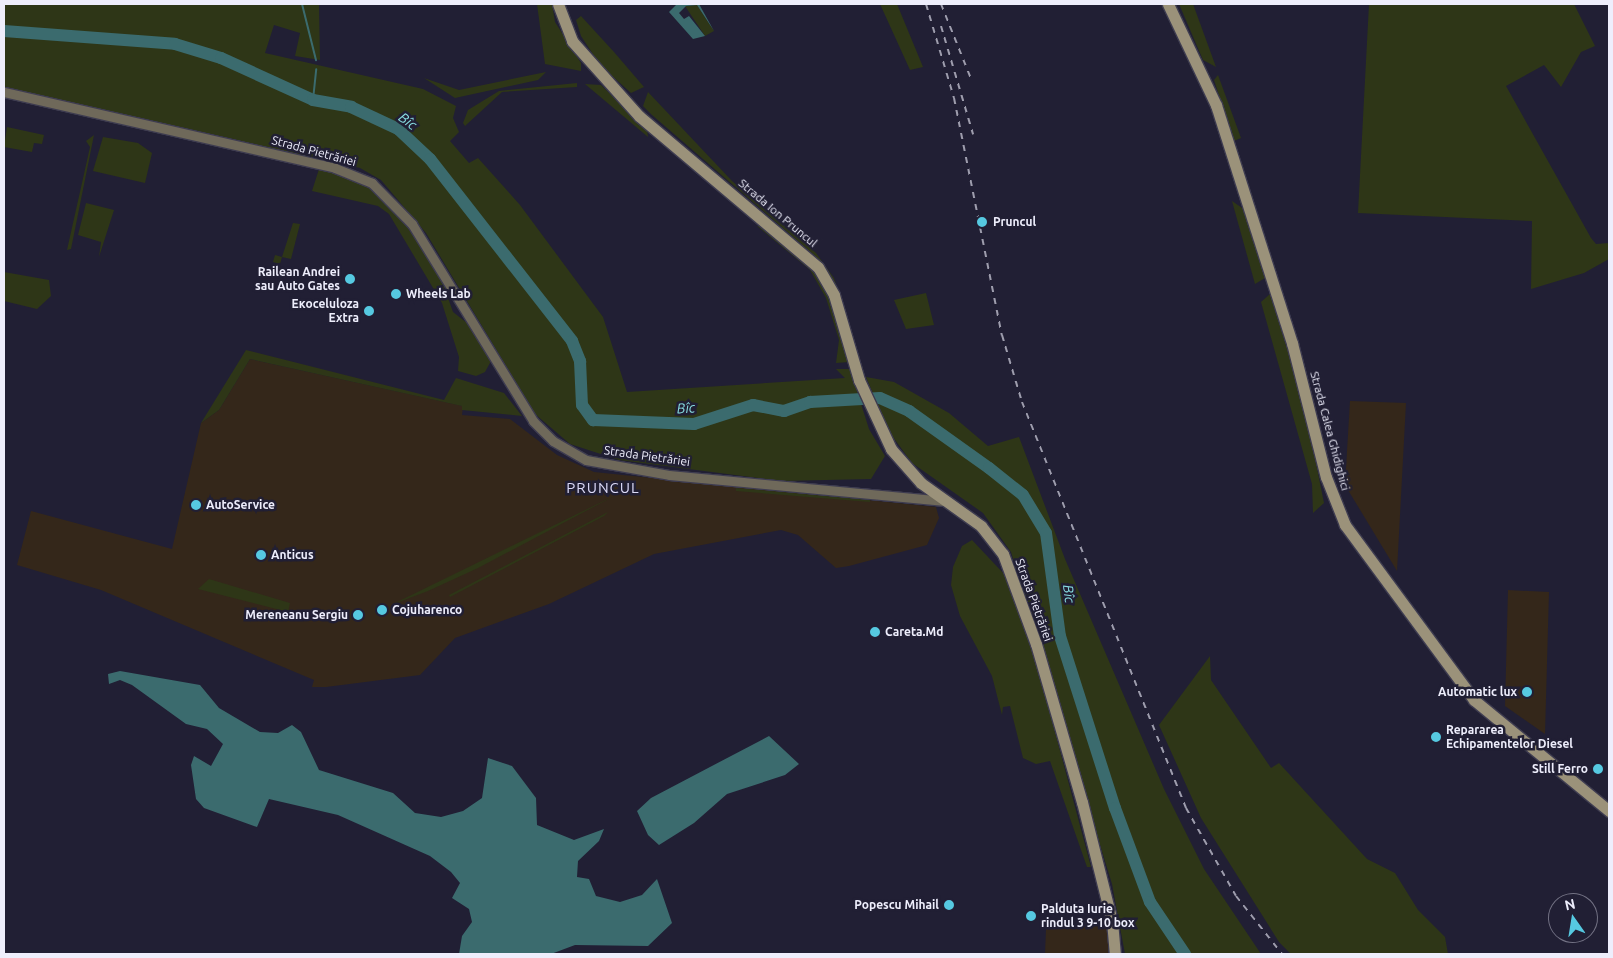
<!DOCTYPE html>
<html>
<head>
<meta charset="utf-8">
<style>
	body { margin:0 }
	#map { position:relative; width:1613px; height:958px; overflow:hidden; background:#211f34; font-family:Ubuntu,sans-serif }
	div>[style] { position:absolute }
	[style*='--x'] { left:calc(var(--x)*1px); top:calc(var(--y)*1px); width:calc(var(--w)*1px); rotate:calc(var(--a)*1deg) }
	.commercial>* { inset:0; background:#34271a }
	.green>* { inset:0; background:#2e3617 }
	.water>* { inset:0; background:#3b6b6e }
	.stream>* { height:2px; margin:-1px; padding:0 1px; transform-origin:1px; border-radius:1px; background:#3b6b6e }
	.river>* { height:12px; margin:-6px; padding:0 6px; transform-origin:6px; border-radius:6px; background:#3b6b6e }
	.roads { filter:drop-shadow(1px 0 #3e3c50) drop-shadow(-1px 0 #3e3c50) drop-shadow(0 1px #3e3c50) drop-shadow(0 -1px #3e3c50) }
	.street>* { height:9px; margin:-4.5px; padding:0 4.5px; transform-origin:4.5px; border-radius:4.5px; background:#6f695a }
	.secondary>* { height:11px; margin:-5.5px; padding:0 5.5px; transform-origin:5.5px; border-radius:5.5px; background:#9b927a }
	.rail>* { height:2px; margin-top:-1px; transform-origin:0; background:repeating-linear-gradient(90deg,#9e9dad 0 6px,transparent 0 12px) }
	.dots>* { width:14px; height:14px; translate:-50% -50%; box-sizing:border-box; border:2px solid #211f34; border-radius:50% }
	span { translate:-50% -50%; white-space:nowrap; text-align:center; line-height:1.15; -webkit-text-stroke:5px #211f34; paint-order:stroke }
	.street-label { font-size:12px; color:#eeeefc }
	.poi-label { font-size:12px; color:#eeeefc; font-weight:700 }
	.left { translate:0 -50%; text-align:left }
	.right { translate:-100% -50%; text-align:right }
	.water-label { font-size:14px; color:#88dee2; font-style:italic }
	.quarter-label { font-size:15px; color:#dcdaf7; letter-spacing:1px }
	.frame { position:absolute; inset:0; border:5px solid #eeeefc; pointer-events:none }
	.north { position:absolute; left:1548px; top:893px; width:50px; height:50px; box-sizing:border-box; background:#211f34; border:1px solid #737284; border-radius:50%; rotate:347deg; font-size:14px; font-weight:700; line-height:20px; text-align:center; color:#eeeefc }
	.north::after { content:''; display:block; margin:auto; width:18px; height:22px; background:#56c9e1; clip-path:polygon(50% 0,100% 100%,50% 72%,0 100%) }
</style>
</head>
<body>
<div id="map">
	<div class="commercial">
		<div style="clip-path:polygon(250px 359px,463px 406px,462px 415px,510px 419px,557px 455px,594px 472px,936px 507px,939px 518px,927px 545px,849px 566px,836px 568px,798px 535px,781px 530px,654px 554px,549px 604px,455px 638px,420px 675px,326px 687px,312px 687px,314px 680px,101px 590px,17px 565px,31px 511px,172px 549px,201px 423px,219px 410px)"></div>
		<div style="clip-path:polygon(1350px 401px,1406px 403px,1397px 571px,1345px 485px)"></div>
		<div style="clip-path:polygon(1508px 590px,1549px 592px,1545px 734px,1505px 706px)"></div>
		<div style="clip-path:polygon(1099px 918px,1108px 931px,1108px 954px,1045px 954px,1046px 929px)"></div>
	</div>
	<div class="green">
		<div style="clip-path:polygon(4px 4px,319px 4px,320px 60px,295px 56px,300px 33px,274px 25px,265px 53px,423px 89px,456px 106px,453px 118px,459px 132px,450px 141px,469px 163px,478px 158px,520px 205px,603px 317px,627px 392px,845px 378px,836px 369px,850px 369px,869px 429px,885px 456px,871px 479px,781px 481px,619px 460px,570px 444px,535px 414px,426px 233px,381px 180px,360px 168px,4px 87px)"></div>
		<div style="clip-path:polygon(537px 4px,552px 4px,555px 22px,581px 63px,581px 71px,545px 64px)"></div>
		<div style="clip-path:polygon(880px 4px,897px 4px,923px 67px,910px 70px)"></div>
		<div style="clip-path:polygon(1179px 4px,1193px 4px,1216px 67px,1203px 60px)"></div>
		<div style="clip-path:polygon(1369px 4px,1574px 4px,1595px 46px,1581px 52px,1561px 87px,1544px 65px,1506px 86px,1591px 238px,1596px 244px,1609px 243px,1609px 259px,1584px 273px,1531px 289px,1532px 221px,1358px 213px)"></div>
		<div style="clip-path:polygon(697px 5px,714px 31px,705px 36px,685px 6px)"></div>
		<div style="clip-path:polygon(581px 16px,614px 52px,644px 87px,631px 93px,600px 65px,581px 36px,576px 20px)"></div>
		<div style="clip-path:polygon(546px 72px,538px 80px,455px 98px,424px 78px,459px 90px)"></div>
		<div style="clip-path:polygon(1218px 75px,1241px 138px,1234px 141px,1214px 80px)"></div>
		<div style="clip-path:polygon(577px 83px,577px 87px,502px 92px,465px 126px,463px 123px,468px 110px,499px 91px)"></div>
		<div style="clip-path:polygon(585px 84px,601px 85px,647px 130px,648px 137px)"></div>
		<div style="clip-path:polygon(648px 92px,732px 181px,816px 253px,834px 278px,844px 308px,829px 274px,814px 255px,652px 115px,643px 106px)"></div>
		<div style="clip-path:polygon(7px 127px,44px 135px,42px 144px,34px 143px,32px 152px,4px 147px)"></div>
		<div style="clip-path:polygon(94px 135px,71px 249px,67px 250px,90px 147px,86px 141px)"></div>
		<div style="clip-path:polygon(103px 137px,138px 143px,152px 153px,145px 183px,93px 171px)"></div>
		<div style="clip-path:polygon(319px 169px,364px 181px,398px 213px,441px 278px,453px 312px,467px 323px,491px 361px,485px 372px,476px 376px,458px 371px,459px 357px,442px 303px,389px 214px,378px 206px,312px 191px)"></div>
		<div style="clip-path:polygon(1232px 201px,1245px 210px,1265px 278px,1255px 284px)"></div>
		<div style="clip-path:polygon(86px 203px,114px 210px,99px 257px,101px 242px,78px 235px)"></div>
		<div style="clip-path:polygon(293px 223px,300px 224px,291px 259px,282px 257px,280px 264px,273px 262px,275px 255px,282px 257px)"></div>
		<div style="clip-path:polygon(757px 226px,767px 227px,808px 260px,831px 298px,849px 362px,836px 363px,839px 340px,826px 298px,810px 270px)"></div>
		<div style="clip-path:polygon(4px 272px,49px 280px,51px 296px,37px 309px,4px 301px)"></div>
		<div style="clip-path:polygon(926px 293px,934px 325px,906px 329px,894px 300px)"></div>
		<div style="clip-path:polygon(1270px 294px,1303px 399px,1324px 503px,1313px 513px,1312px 484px,1261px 302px)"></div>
		<div style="clip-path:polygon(246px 350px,444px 400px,456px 378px,504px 393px,522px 416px,462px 410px,462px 406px,250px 359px,219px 410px,201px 423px)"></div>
		<div style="clip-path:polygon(866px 377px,894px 382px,949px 413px,988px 446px,1019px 437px,1065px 559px,1164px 789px,1204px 869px,1261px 954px,1125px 954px,1112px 884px,1011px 552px,983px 513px,912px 463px,890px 433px)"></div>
		<div style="clip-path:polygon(736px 488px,870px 500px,870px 502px,736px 491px)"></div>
		<div style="clip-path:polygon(616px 495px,478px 568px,428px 591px,391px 605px)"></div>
		<div style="clip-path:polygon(608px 512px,604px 516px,450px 597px,449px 595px)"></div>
		<div style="clip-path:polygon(972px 540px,1005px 575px,1038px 668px,1091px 867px,1087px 867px,1050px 761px,1036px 764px,1023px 758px,1010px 706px,1003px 707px,1002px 715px,992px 676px,960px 616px,951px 585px,953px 567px,962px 546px)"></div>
		<div style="clip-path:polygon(209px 579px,290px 603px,288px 612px,198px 589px)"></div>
		<div style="clip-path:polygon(1210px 656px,1211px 680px,1271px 768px,1279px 763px,1367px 859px,1395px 873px,1418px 910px,1445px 937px,1448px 954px,1291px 954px,1279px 942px,1201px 818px,1159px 725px)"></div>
	</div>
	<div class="water">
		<div style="clip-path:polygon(677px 4px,699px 4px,714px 31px,697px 5px,686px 6px,679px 13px,684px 19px,689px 16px,705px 36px,693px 39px,669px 12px)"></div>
		<div style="clip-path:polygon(120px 671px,200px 685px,219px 708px,260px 732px,278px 733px,292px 725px,301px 732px,319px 770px,393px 793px,415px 813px,441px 817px,463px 811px,482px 798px,488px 758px,512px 766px,536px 798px,537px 825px,574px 840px,604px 829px,599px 841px,578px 861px,577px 877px,589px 879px,596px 896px,620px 902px,642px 895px,657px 879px,672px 923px,648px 946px,575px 945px,551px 954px,459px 954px,462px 936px,472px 922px,469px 909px,452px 898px,460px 883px,451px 872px,430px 856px,338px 815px,269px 799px,257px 827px,204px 808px,196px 799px,191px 765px,194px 756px,211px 766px,223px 744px,207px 729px,186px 724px,132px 685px,120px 680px,109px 684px,108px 674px)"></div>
		<div style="clip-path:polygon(769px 736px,799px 764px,785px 775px,727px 794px,694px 823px,659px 845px,648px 835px,637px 811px,651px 798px)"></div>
	</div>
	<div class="stream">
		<div style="--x:302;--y:4;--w:58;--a:76"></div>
		<div style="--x:313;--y:100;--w:31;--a:-84"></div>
	</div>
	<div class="river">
		<div style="--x:4;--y:31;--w:171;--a:4.3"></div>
		<div style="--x:175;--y:44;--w:48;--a:16.9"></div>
		<div style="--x:221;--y:58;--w:101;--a:24.5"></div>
		<div style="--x:313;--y:100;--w:39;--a:10"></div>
		<div style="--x:351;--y:107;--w:52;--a:25.1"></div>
		<div style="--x:398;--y:129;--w:44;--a:43.2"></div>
		<div style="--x:430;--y:159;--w:231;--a:52"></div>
		<div style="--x:572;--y:341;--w:22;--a:68"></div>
		<div style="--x:580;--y:361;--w:44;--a:87.4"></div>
		<div style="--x:582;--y:405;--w:19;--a:54"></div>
		<div style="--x:593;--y:420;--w:101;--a:2.3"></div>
		<div style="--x:694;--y:424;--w:62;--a:-17.9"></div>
		<div style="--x:753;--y:405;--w:32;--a:11"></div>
		<div style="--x:784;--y:411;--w:28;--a:-19"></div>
		<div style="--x:810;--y:402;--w:70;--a:-3.3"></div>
		<div style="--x:880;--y:398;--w:32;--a:24"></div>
		<div style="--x:909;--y:411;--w:98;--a:35.5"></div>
		<div style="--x:989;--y:468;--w:43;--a:38.5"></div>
		<div style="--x:1023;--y:495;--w:44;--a:58.8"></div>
		<div style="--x:1046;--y:533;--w:104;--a:82.3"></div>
		<div style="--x:1060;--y:636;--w:181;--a:72.3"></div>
		<div style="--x:1115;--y:808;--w:100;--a:69.6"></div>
		<div style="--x:1150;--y:902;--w:63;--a:56.1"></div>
	</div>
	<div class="roads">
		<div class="street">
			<div style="--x:4;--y:92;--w:340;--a:12.9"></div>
			<div style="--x:335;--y:168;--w:40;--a:22"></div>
			<div style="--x:372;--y:183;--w:57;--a:45.7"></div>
			<div style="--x:412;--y:224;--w:231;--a:58.4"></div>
			<div style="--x:533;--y:421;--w:28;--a:45"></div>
			<div style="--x:553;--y:441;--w:38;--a:30"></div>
			<div style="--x:586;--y:460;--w:84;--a:10.2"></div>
			<div style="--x:669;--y:475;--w:277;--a:5.4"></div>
		</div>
		<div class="secondary">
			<div style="--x:558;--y:4;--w:40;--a:69"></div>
			<div style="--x:572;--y:41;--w:101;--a:48.2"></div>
			<div style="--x:639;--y:116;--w:234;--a:40.2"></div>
			<div style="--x:818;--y:267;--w:32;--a:60"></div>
			<div style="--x:834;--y:295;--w:89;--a:73.6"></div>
			<div style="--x:859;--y:380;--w:76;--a:65.1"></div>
			<div style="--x:891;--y:449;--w:45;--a:48.6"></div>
			<div style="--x:921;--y:483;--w:74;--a:35.6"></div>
			<div style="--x:981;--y:526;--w:36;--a:52"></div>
			<div style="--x:1003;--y:554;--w:96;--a:69.9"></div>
			<div style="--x:1036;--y:644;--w:165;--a:73.8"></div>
			<div style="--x:1082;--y:802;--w:123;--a:75.9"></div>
			<div style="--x:1112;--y:921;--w:33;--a:85"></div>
			<div style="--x:1168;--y:4;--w:112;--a:64.6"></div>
			<div style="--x:1216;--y:105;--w:250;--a:72.3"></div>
			<div style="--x:1292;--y:343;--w:138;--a:75.8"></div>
			<div style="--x:1326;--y:477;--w:52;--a:68.4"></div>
			<div style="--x:1345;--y:525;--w:217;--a:53.6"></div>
			<div style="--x:1474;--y:700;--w:175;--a:39.4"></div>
		</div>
	</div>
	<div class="rail">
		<div style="--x:926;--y:4;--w:98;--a:73.4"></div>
		<div style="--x:954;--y:98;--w:242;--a:78.6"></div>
		<div style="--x:1002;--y:335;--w:70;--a:73.4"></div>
		<div style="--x:1022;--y:402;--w:438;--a:68"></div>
		<div style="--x:1186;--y:808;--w:101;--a:60.4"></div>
		<div style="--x:1236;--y:896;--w:74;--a:51.6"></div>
		<div style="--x:941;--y:4;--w:83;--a:68.1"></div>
		<div style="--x:941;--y:26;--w:113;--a:73.5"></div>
	</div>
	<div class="dots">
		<div style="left:982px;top:222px;background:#56c9e1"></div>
		<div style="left:350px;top:279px;background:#56c9e1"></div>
		<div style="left:396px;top:294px;background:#56c9e1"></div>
		<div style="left:369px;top:311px;background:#56c9e1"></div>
		<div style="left:196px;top:505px;background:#56c9e1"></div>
		<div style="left:261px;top:555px;background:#56c9e1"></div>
		<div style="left:382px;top:610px;background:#56c9e1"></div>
		<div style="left:358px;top:615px;background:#56c9e1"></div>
		<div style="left:875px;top:632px;background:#56c9e1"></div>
		<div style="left:1527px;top:692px;background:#56c9e1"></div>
		<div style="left:1436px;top:737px;background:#56c9e1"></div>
		<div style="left:1598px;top:769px;background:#56c9e1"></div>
		<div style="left:949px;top:905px;background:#56c9e1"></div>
		<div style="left:1031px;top:916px;background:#56c9e1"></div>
	</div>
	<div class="street-label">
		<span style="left:314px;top:151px;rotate:15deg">Strada Pietrăriei</span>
		<span style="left:778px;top:213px;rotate:40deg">Strada Ion Pruncul</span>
		<span style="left:1330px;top:431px;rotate:75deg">Strada Calea Ghidighici</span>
		<span style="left:647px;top:456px;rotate:8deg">Strada Pietrăriei</span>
		<span style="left:1034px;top:600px;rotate:70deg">Strada Pietrăriei</span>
	</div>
	<div class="poi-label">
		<span class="left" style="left:993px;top:222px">Pruncul</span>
		<span class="right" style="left:340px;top:279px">Railean Andrei<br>sau Auto Gates</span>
		<span class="left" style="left:406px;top:294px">Wheels Lab</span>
		<span class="right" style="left:359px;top:311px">Eкoceluloza<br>Extra</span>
		<span class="left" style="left:206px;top:505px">AutoService</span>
		<span class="left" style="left:271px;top:555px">Anticus</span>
		<span class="left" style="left:392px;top:610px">Cojuharenco</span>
		<span class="right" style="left:348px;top:615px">Mereneanu Sergiu</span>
		<span class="left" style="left:885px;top:632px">Careta.Md</span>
		<span class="right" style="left:1517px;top:692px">Automatic lux</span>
		<span class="left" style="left:1446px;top:737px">Repararea<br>Echipamentelor Diesel</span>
		<span class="right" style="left:1588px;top:769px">Still Ferro</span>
		<span class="right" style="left:939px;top:905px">Popescu Mihail</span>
		<span class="left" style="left:1041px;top:916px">Palduta Iurie<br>rindul 3 9-10 box</span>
	</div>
	<div class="water-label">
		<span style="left:408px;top:121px;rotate:36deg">Bîc</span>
		<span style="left:686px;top:408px;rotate:-4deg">Bîc</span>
		<span style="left:1069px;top:594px;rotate:83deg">Bîc</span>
	</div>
	<div class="quarter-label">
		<span style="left:603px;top:488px">PRUNCUL</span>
	</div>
	<div class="frame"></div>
	<div class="north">N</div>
</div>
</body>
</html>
